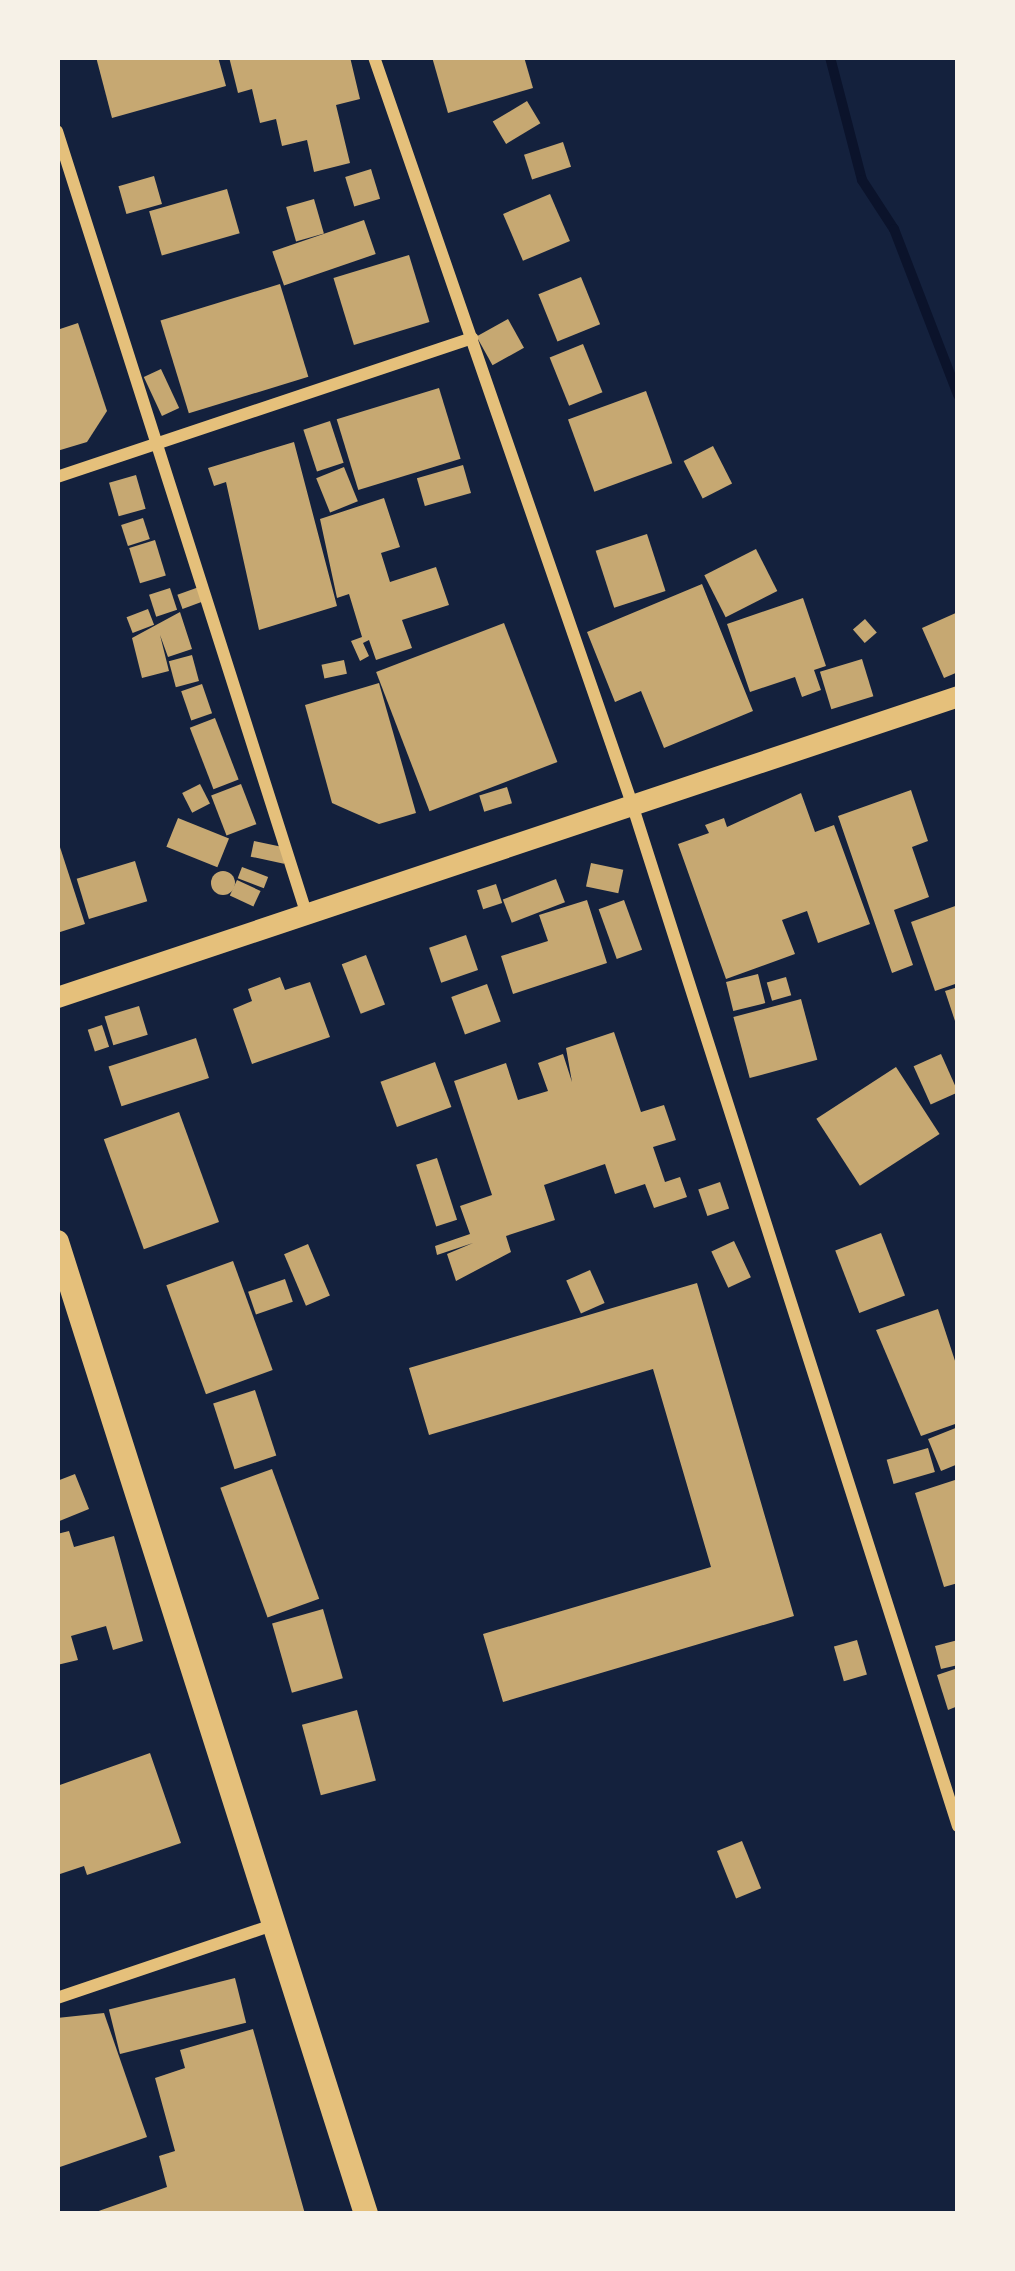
<!DOCTYPE html>
<html>
<head>
<meta charset="utf-8">
<style>
	body { margin:0 }
	#map { position:relative; width:1015px; height:2271px; overflow:hidden; background:#14213d; font-family:"Exo 2",sans-serif }
	div>[style] { position:absolute }
	[style*='--x'] { left:calc(var(--x)*1px); top:calc(var(--y)*1px); width:calc(var(--w)*1px); rotate:calc(var(--a)*1deg) }
	.stream>* { height:10px; margin:-5px; padding:0 5px; transform-origin:5px; border-radius:5px; background:#0b132b }
	.building>* { inset:0; background:#c6a872; transform-origin:0 0 }
	.round { border-radius:50% }
	.minor>* { height:12px; margin:-6px; padding:0 6px; transform-origin:6px; border-radius:6px; background:#e5c07b }
	.tertiary>* { height:21px; margin:-10.5px; padding:0 10.5px; transform-origin:10.5px; border-radius:10.5px; background:#e5c07b }
	.secondary>* { height:24px; margin:-12px; padding:0 12px; transform-origin:12px; border-radius:12px; background:#e5c07b }
	span { translate:-50% -50%; white-space:nowrap; text-align:center; line-height:1.15; -webkit-text-stroke:12px #f6f1e7; paint-order:stroke }
	.frame { position:absolute; inset:0; border:60px solid #f6f1e7; pointer-events:none }
</style>
</head>
<body>
<div id="map">
	<div class="stream">
		<div style="--x:830;--y:57;--w:127;--a:75.4"></div>
		<div style="--x:862;--y:180;--w:59;--a:56.9"></div>
		<div style="--x:894;--y:229;--w:178;--a:68.9"></div>
	</div>
	<div class="building">
		<div style="clip-path:polygon(96px 57px,218px 57px,226px 86px,112px 118px)"></div>
		<div style="clip-path:polygon(229px 57px,350px 57px,360px 99px,336px 105px,350px 163px,314px 172px,307px 140px,282px 146px,276px 119px,260px 123px,252px 89px,238px 93px)"></div>
		<div style="clip-path:polygon(432px 57px,524px 57px,533px 88px,448px 113px)"></div>
		<div style="left:527px;top:101px;width:26px;height:40px;rotate:59deg"></div>
		<div style="left:563px;top:142px;width:26px;height:41px;rotate:72deg"></div>
		<div style="left:371px;top:169px;width:31px;height:27px;rotate:73deg"></div>
		<div style="left:154px;top:176px;width:29px;height:37px;rotate:74deg"></div>
		<div style="left:227px;top:189px;width:46px;height:81px;rotate:74deg"></div>
		<div style="left:550px;top:194px;width:51px;height:51px;rotate:67deg"></div>
		<div style="left:314px;top:199px;width:36px;height:29px;rotate:74deg"></div>
		<div style="left:364px;top:220px;width:36px;height:97px;rotate:71deg"></div>
		<div style="left:409px;top:255px;width:70px;height:79px;rotate:73deg"></div>
		<div style="left:581px;top:277px;width:51px;height:46px;rotate:68deg"></div>
		<div style="left:280px;top:284px;width:97px;height:125px;rotate:73deg"></div>
		<div style="left:508px;top:319px;width:33px;height:36px;rotate:61deg"></div>
		<div style="clip-path:polygon(78px 323px,107px 411px,87px 442px,57px 451px,57px 330px)"></div>
		<div style="left:583px;top:344px;width:52px;height:36px;rotate:68deg"></div>
		<div style="left:161px;top:369px;width:43px;height:19px;rotate:65deg"></div>
		<div style="left:439px;top:388px;width:74px;height:107px;rotate:73deg"></div>
		<div style="left:646px;top:391px;width:77px;height:83px;rotate:70deg"></div>
		<div style="left:330px;top:421px;width:44px;height:28px;rotate:72deg"></div>
		<div style="clip-path:polygon(294px 442px,337px 606px,259px 630px,226px 482px,214px 486px,208px 468px)"></div>
		<div style="left:713px;top:446px;width:42px;height:33px;rotate:63deg"></div>
		<div style="left:463px;top:465px;width:29px;height:48px;rotate:74deg"></div>
		<div style="left:344px;top:467px;width:37px;height:30px;rotate:68deg"></div>
		<div style="left:136px;top:475px;width:35px;height:28px;rotate:74deg"></div>
		<div style="clip-path:polygon(384px 498px,400px 547px,381px 553px,390px 582px,436px 567px,449px 605px,402px 620px,412px 648px,376px 660px,369px 640px,363px 643px,369px 656px,360px 661px,351px 641px,362px 637px,349px 594px,337px 598px,320px 519px)"></div>
		<div style="left:143px;top:518px;width:22px;height:23px;rotate:72deg"></div>
		<div style="left:647px;top:534px;width:60px;height:54px;rotate:72deg"></div>
		<div style="left:155px;top:540px;width:37px;height:27px;rotate:73deg"></div>
		<div style="left:756px;top:549px;width:47px;height:58px;rotate:63deg"></div>
		<div style="clip-path:polygon(702px 584px,753px 711px,664px 748px,641px 691px,615px 702px,587px 632px)"></div>
		<div style="left:199px;top:587px;width:15px;height:23px;rotate:70deg"></div>
		<div style="left:170px;top:588px;width:23px;height:22px;rotate:72deg"></div>
		<div style="clip-path:polygon(803px 598px,826px 666px,814px 670px,821px 690px,802px 697px,795px 677px,750px 692px,727px 624px)"></div>
		<div style="left:148px;top:609px;width:17px;height:23px;rotate:69deg"></div>
		<div style="clip-path:polygon(180px 612px,192px 649px,168px 657px,160px 635px,169px 671px,142px 678px,132px 638px)"></div>
		<div style="clip-path:polygon(958px 612px,958px 672px,944px 678px,922px 628px)"></div>
		<div style="left:865px;top:619px;width:18px;height:16px;rotate:49deg"></div>
		<div style="left:504px;top:623px;width:149px;height:137px;rotate:69deg"></div>
		<div style="left:192px;top:655px;width:27px;height:24px;rotate:75deg"></div>
		<div style="left:862px;top:659px;width:39px;height:44px;rotate:73deg"></div>
		<div style="left:344px;top:660px;width:14px;height:23px;rotate:78deg"></div>
		<div style="clip-path:polygon(379px 683px,416px 813px,379px 824px,332px 803px,305px 705px)"></div>
		<div style="left:202px;top:684px;width:31px;height:22px;rotate:71deg"></div>
		<div style="left:215px;top:718px;width:66px;height:27px;rotate:69deg"></div>
		<div style="left:200px;top:784px;width:22px;height:20px;rotate:63deg"></div>
		<div style="left:241px;top:784px;width:43px;height:32px;rotate:69deg"></div>
		<div style="left:507px;top:787px;width:17px;height:29px;rotate:73deg"></div>
		<div style="clip-path:polygon(911px 790px,928px 841px,912px 847px,929px 897px,894px 910px,913px 965px,892px 973px,838px 816px)"></div>
		<div style="clip-path:polygon(801px 793px,815px 832px,834px 825px,870px 924px,818px 943px,807px 911px,782px 920px,795px 954px,726px 979px,678px 844px,709px 833px,705px 825px,724px 818px,727px 827px)"></div>
		<div style="left:178px;top:818px;width:55px;height:31px;rotate:22deg"></div>
		<div style="clip-path:polygon(57px 838px,85px 924px,57px 933px)"></div>
		<div style="left:254px;top:841px;width:34px;height:16px;rotate:12deg"></div>
		<div style="left:135px;top:861px;width:42px;height:61px;rotate:73deg"></div>
		<div style="left:591px;top:863px;width:33px;height:24px;rotate:12deg"></div>
		<div style="left:242px;top:867px;width:28px;height:12px;rotate:21deg"></div>
		<div class="round" style="left:211px;top:871px;width:24px;height:24px"></div>
		<div style="left:556px;top:879px;width:25px;height:57px;rotate:69deg"></div>
		<div style="left:237px;top:880px;width:26px;height:17px;rotate:25deg"></div>
		<div style="left:496px;top:884px;width:20px;height:20px;rotate:72deg"></div>
		<div style="clip-path:polygon(587px 900px,607px 963px,513px 994px,501px 956px,548px 941px,539px 915px)"></div>
		<div style="left:624px;top:900px;width:53px;height:27px;rotate:70deg"></div>
		<div style="clip-path:polygon(958px 905px,958px 983px,935px 991px,911px 922px)"></div>
		<div style="left:466px;top:935px;width:37px;height:39px;rotate:71deg"></div>
		<div style="left:366px;top:955px;width:53px;height:26px;rotate:69deg"></div>
		<div style="left:758px;top:974px;width:30px;height:33px;rotate:76deg"></div>
		<div style="clip-path:polygon(280px 977px,285px 990px,310px 982px,330px 1037px,252px 1064px,233px 1009px,252px 1001px,248px 989px)"></div>
		<div style="left:786px;top:977px;width:19px;height:20px;rotate:74deg"></div>
		<div style="left:487px;top:984px;width:40px;height:38px;rotate:70deg"></div>
		<div style="clip-path:polygon(958px 987px,958px 1026px,957px 1027px,945px 991px)"></div>
		<div style="left:801px;top:999px;width:63px;height:70px;rotate:75deg"></div>
		<div style="left:139px;top:1006px;width:30px;height:36px;rotate:73deg"></div>
		<div style="left:102px;top:1025px;width:23px;height:15px;rotate:72deg"></div>
		<div style="clip-path:polygon(614px 1032px,641px 1112px,664px 1105px,676px 1140px,653px 1147px,665px 1182px,680px 1177px,687px 1197px,654px 1208px,645px 1184px,615px 1194px,605px 1164px,544px 1185px,555px 1220px,506px 1236px,511px 1252px,456px 1281px,447px 1254px,473px 1243px,437px 1255px,435px 1246px,470px 1234px,460px 1206px,492px 1195px,454px 1081px,506px 1063px,518px 1100px,548px 1091px,538px 1063px,563px 1054px,572px 1082px,566px 1048px)"></div>
		<div style="left:196px;top:1038px;width:42px;height:92px;rotate:72deg"></div>
		<div style="left:941px;top:1054px;width:42px;height:30px;rotate:66deg"></div>
		<div style="left:435px;top:1062px;width:48px;height:58px;rotate:70deg"></div>
		<div style="left:896px;top:1067px;width:80px;height:95px;rotate:57deg"></div>
		<div style="left:179px;top:1112px;width:117px;height:80px;rotate:70deg"></div>
		<div style="left:437px;top:1158px;width:65px;height:22px;rotate:72deg"></div>
		<div style="left:720px;top:1182px;width:28px;height:23px;rotate:71deg"></div>
		<div style="left:881px;top:1233px;width:67px;height:49px;rotate:69deg"></div>
		<div style="left:734px;top:1241px;width:40px;height:25px;rotate:65deg"></div>
		<div style="left:308px;top:1244px;width:56px;height:26px;rotate:67deg"></div>
		<div style="left:233px;top:1261px;width:116px;height:71px;rotate:70deg"></div>
		<div style="left:590px;top:1270px;width:36px;height:26px;rotate:66deg"></div>
		<div style="left:285px;top:1279px;width:24px;height:39px;rotate:71deg"></div>
		<div style="clip-path:polygon(697px 1283px,794px 1616px,503px 1702px,483px 1634px,711px 1567px,653px 1369px,429px 1435px,409px 1368px)"></div>
		<div style="clip-path:polygon(938px 1309px,958px 1370px,958px 1423px,921px 1436px,876px 1330px)"></div>
		<div style="left:255px;top:1390px;width:69px;height:44px;rotate:72deg"></div>
		<div style="clip-path:polygon(958px 1427px,958px 1464px,941px 1471px,928px 1439px)"></div>
		<div style="left:928px;top:1448px;width:25px;height:43px;rotate:74deg"></div>
		<div style="left:272px;top:1469px;width:138px;height:55px;rotate:70deg"></div>
		<div style="clip-path:polygon(75px 1474px,89px 1509px,57px 1522px,57px 1481px)"></div>
		<div style="clip-path:polygon(958px 1479px,958px 1583px,944px 1587px,915px 1493px)"></div>
		<div style="clip-path:polygon(69px 1531px,74px 1547px,114px 1536px,143px 1641px,113px 1650px,106px 1626px,71px 1636px,78px 1660px,57px 1665px,57px 1534px)"></div>
		<div style="left:323px;top:1609px;width:72px;height:53px;rotate:74deg"></div>
		<div style="left:857px;top:1640px;width:36px;height:24px;rotate:74deg"></div>
		<div style="clip-path:polygon(958px 1640px,958px 1665px,941px 1669px,935px 1646px)"></div>
		<div style="clip-path:polygon(958px 1668px,958px 1706px,948px 1710px,937px 1675px)"></div>
		<div style="left:357px;top:1710px;width:73px;height:57px;rotate:75deg"></div>
		<div style="clip-path:polygon(150px 1753px,181px 1843px,87px 1875px,84px 1866px,57px 1875px,57px 1786px)"></div>
		<div style="left:742px;top:1841px;width:51px;height:27px;rotate:68deg"></div>
		<div style="left:235px;top:1978px;width:46px;height:130px;rotate:76deg"></div>
		<div style="clip-path:polygon(104px 2013px,147px 2137px,57px 2168px,57px 2018px)"></div>
		<div style="clip-path:polygon(253px 2029px,305px 2214px,90px 2214px,167px 2187px,159px 2156px,175px 2151px,155px 2078px,185px 2068px,180px 2050px)"></div>
	</div>
	<div class="minor">
		<div style="--x:374;--y:57;--w:787;--a:70.94"></div>
		<div style="--x:631;--y:801;--w:1076;--a:72.31"></div>
		<div style="--x:57;--y:131;--w:820;--a:72.32"></div>
		<div style="--x:57;--y:477;--w:438;--a:-18.5"></div>
		<div style="--x:57;--y:1998;--w:228;--a:-18.7"></div>
	</div>
	<div class="tertiary">
		<div style="--x:57;--y:997;--w:950;--a:-18.47"></div>
	</div>
	<div class="secondary">
		<div style="--x:57;--y:1242;--w:1020;--a:72.36"></div>
	</div>
	<div class="frame"></div>
</div>
</body>
</html>
